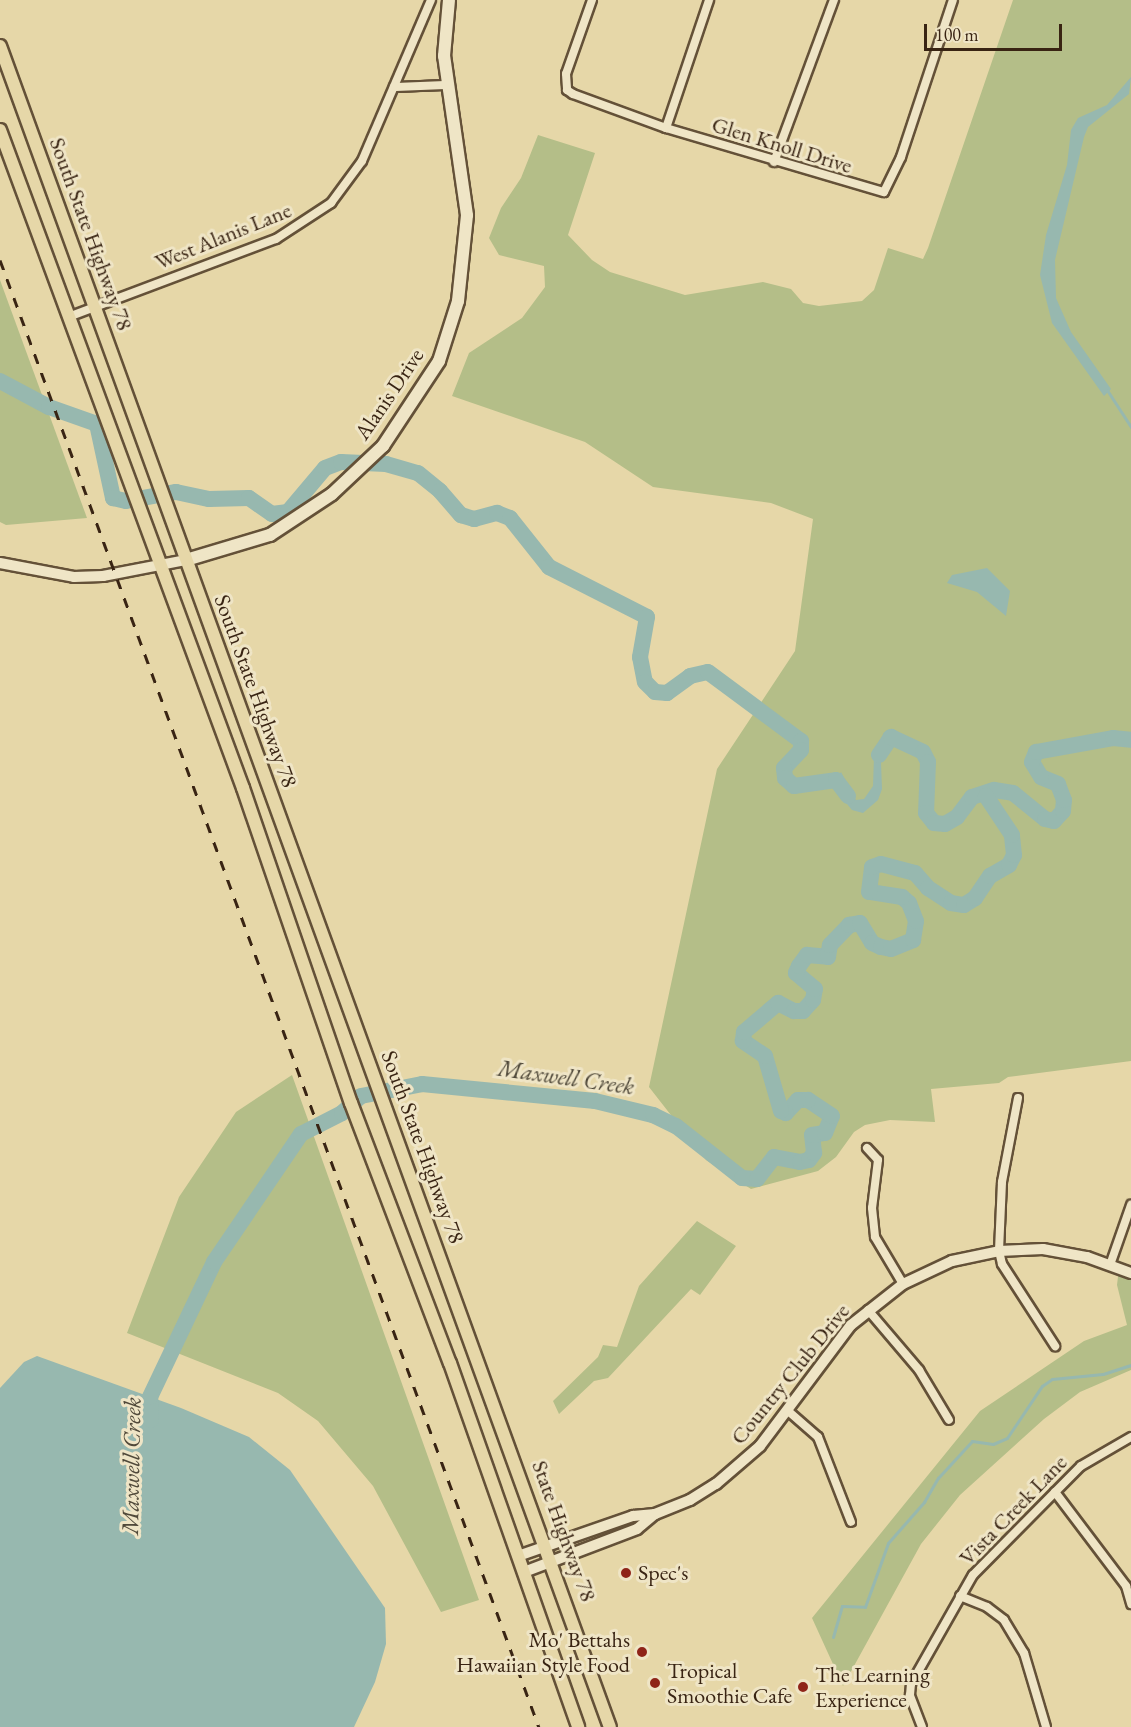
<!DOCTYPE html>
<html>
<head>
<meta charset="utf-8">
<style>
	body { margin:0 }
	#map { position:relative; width:1131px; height:1727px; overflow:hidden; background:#e6d7a8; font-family:"EB Garamond",serif }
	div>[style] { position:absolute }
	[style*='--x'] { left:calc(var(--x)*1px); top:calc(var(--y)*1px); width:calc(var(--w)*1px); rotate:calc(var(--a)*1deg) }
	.green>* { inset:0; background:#b4be88 }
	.water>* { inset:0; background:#97b8af }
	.stream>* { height:3px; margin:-1.5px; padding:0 1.5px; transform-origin:1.5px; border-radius:1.5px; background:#97b8af }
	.river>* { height:16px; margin:-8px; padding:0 8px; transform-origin:8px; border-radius:8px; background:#97b8af }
	.roads { filter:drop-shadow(2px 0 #645138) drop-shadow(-2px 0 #645138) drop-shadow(0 2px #645138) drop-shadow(0 -2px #645138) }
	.minor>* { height:8px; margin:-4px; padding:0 4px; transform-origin:4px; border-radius:4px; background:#efe5c6 }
	.tertiary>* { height:10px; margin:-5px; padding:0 5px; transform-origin:5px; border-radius:5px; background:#efe5c6 }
	.secondary>* { height:12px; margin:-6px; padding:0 6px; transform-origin:6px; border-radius:6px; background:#efe5c6 }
	.primary>* { height:12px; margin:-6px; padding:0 6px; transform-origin:6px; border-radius:6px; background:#e6d7a8 }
	.rail>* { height:3px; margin-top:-1.5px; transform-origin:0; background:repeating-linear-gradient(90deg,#392413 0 10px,transparent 0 20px) }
	.dots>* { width:16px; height:16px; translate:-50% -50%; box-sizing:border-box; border:3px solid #efe5c6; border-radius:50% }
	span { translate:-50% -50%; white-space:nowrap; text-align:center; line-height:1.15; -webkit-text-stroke:6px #efe5c6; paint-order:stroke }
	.street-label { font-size:22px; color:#392413 }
	.poi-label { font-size:22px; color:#392413 }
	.left { translate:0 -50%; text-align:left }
	.right { translate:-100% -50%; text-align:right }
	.water-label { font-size:24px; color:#50493a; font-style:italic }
	.scale { position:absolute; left:924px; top:24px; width:138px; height:27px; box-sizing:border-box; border:3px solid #392413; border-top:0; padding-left:8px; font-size:18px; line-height:21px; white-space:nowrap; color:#392413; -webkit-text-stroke:4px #efe5c6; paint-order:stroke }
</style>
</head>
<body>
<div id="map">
	<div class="green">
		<div style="clip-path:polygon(1013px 0,1131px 0,1131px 1061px,1008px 1077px,999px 1083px,931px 1089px,935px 1122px,890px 1120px,865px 1125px,854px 1132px,836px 1157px,818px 1171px,751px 1189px,706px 1160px,649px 1087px,717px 769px,795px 651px,813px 519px,771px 503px,653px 487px,585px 442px,452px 396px,469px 353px,522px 318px,545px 287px,544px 266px,499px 255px,489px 238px,501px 208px,521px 178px,538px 135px,595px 153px,568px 235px,592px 260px,610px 272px,685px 295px,763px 282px,791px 289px,803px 303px,819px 306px,862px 301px,874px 290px,888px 248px,923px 259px,928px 248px)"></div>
		<div style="clip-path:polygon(0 280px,87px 518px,6px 525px,0 522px)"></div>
		<div style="clip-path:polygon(292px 1075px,479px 1600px,441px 1612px,373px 1486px,318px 1421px,278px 1393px,127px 1333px,179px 1197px,236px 1112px)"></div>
		<div style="clip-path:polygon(697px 1221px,736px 1246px,700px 1295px,691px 1289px,608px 1378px,594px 1381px,559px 1414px,553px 1401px,598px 1357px,603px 1345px,617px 1347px,639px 1286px)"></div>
		<div style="clip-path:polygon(1119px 1268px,1131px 1273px,1131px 1370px,1080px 1392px,1044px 1419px,960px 1495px,921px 1544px,843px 1686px,812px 1618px,980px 1411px,1084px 1341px,1127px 1325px,1117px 1285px)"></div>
	</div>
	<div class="water">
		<div style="clip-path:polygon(1131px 77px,1129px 94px,1088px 127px,1084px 137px,1055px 260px,1056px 298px,1071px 332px,1111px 389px,1104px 396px,1052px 323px,1040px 275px,1046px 235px,1067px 165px,1071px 130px,1078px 118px,1107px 105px)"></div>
		<div style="clip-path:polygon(987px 568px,1010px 591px,1006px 616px,977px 592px,947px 583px,952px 575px)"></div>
		<div style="clip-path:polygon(884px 732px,891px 737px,881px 762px,882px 789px,878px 800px,863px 813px,852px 810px,832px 786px,841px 772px,856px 800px,864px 799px,873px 786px,874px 756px)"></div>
		<div style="clip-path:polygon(37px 1356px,181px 1408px,249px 1437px,290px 1470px,385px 1608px,386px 1644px,375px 1682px,354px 1727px,0 1727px,0 1388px,24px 1362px)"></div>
	</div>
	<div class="stream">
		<div style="--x:1107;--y:390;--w:44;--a:57"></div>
		<div style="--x:833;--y:1637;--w:32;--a:-74"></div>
		<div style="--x:842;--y:1606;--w:23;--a:2"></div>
		<div style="--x:865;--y:1607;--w:68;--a:-70.2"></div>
		<div style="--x:888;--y:1543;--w:55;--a:-48.7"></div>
		<div style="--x:924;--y:1502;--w:28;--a:-60"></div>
		<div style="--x:938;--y:1478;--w:50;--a:-47.4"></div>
		<div style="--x:972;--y:1441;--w:21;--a:8"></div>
		<div style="--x:993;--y:1444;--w:15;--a:-23"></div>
		<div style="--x:1007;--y:1438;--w:63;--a:-56.1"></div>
		<div style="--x:1042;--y:1386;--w:12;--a:-35"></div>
		<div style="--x:1052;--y:1379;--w:51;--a:-5.6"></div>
		<div style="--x:1103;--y:1374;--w:29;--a:-18"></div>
	</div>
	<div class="river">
		<div style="--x:0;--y:381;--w:55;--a:28"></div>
		<div style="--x:49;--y:407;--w:51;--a:19.5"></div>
		<div style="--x:97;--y:424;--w:76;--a:77.8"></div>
		<div style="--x:113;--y:498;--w:13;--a:13"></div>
		<div style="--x:126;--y:501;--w:51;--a:-10.2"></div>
		<div style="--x:176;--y:492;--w:34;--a:12"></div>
		<div style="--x:209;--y:499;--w:40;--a:-1.4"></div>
		<div style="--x:249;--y:498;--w:28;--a:35"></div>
		<div style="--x:272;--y:514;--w:16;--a:-7"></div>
		<div style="--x:288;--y:512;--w:57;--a:-49.9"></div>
		<div style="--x:325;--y:468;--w:17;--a:-21"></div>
		<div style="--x:341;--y:462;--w:45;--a:2.5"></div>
		<div style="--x:386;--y:464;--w:33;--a:16"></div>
		<div style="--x:418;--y:473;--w:28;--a:39"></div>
		<div style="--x:440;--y:491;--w:32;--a:49"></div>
		<div style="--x:461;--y:515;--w:14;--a:17"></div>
		<div style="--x:474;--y:519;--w:24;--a:-15"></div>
		<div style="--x:497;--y:513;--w:14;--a:21"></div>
		<div style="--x:510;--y:518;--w:63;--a:51.5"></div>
		<div style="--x:549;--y:567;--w:110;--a:27"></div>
		<div style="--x:647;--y:617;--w:41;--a:99.9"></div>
		<div style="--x:640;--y:657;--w:25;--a:79"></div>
		<div style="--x:645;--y:682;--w:14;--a:45"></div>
		<div style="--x:655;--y:692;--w:12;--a:5"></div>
		<div style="--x:667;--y:693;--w:29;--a:-36"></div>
		<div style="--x:690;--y:676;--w:18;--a:-13"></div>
		<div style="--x:708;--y:672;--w:116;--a:36.6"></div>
		<div style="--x:801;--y:741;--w:9;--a:90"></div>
		<div style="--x:801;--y:750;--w:25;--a:133"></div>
		<div style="--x:784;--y:768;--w:10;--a:84"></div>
		<div style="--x:785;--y:778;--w:12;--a:42"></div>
		<div style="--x:794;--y:786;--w:42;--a:-8.1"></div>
		<div style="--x:836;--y:780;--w:20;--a:53"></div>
		<div style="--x:879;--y:755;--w:22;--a:-56"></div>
		<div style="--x:891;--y:737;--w:35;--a:25"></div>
		<div style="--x:923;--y:752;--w:11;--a:63"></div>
		<div style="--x:928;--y:762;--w:51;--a:92.2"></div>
		<div style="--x:926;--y:813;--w:13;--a:51"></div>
		<div style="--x:934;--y:823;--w:11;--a:5"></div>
		<div style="--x:945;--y:824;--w:14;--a:-30"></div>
		<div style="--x:957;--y:817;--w:25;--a:-53"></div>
		<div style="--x:972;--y:797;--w:23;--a:-18"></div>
		<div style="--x:994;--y:790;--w:19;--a:9"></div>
		<div style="--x:1013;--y:793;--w:41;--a:39.1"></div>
		<div style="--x:1045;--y:819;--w:9;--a:13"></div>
		<div style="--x:1054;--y:821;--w:13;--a:-48"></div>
		<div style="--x:1063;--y:811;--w:11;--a:-85"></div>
		<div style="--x:1064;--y:800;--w:17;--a:-111"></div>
		<div style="--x:1058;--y:784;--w:18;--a:-158"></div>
		<div style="--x:1041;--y:777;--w:17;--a:-121"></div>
		<div style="--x:1032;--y:762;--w:11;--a:-68"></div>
		<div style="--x:1036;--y:752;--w:78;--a:-10.3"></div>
		<div style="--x:1113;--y:738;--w:18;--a:6"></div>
		<div style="--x:151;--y:1420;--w:23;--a:-92"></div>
		<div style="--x:150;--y:1397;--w:149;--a:-64.6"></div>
		<div style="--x:214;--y:1262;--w:155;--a:-55.8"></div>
		<div style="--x:301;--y:1134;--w:46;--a:-27.1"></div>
		<div style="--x:342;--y:1113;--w:25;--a:-42"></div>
		<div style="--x:361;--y:1096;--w:62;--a:-11.1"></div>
		<div style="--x:422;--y:1084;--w:174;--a:5.6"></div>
		<div style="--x:595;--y:1101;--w:60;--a:13.6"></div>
		<div style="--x:653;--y:1115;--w:25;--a:26"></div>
		<div style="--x:676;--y:1126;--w:84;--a:38.2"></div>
		<div style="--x:742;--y:1178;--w:15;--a:4"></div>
		<div style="--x:757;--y:1179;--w:28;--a:-52"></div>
		<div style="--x:774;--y:1157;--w:26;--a:11"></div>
		<div style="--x:800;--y:1162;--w:9;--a:-13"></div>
		<div style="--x:809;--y:1160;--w:9;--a:-54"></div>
		<div style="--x:814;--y:1153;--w:18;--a:-96"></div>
		<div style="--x:812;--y:1135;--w:13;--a:-9"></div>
		<div style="--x:825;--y:1133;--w:18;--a:-68"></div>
		<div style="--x:832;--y:1116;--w:29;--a:-146"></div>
		<div style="--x:808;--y:1100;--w:10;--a:180"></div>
		<div style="--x:798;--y:1100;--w:18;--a:133"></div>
		<div style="--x:786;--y:1113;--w:5;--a:-158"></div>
		<div style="--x:781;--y:1111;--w:57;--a:-106.2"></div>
		<div style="--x:765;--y:1056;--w:27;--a:-146"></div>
		<div style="--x:743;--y:1041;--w:9;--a:-84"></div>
		<div style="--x:744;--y:1032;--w:45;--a:-40.5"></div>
		<div style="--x:778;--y:1003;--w:18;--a:27"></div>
		<div style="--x:794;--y:1011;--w:9;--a:0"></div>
		<div style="--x:803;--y:1011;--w:15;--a:-48"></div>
		<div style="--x:813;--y:1000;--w:11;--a:-80"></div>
		<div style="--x:815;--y:989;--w:25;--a:-140"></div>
		<div style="--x:796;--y:973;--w:8;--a:-67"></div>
		<div style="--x:799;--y:966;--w:14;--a:-54"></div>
		<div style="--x:807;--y:955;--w:21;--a:5"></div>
		<div style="--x:828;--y:957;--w:12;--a:-81"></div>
		<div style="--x:830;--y:945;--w:28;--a:-46"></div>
		<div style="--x:849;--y:925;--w:11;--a:-10"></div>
		<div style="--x:860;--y:923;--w:23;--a:59"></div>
		<div style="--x:872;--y:943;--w:10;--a:24"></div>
		<div style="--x:881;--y:947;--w:10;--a:11"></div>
		<div style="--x:891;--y:949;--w:24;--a:-22"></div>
		<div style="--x:913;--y:940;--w:19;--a:-81"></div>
		<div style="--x:916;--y:921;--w:19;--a:-111"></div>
		<div style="--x:909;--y:903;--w:9;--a:-139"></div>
		<div style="--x:902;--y:897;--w:33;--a:-171"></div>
		<div style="--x:869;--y:892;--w:25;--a:-83"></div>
		<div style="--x:872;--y:867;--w:9;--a:-18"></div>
		<div style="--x:881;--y:864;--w:35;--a:15"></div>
		<div style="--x:915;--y:873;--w:20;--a:49"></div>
		<div style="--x:928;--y:888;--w:27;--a:33"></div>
		<div style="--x:951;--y:903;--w:13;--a:9"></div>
		<div style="--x:964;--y:905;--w:13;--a:-32"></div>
		<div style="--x:975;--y:898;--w:27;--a:-56"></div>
		<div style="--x:990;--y:876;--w:22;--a:-30"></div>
		<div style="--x:1009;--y:865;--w:11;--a:-63"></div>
		<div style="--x:1014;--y:855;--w:20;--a:-96"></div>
		<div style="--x:1012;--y:835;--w:47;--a:-123.7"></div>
	</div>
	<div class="roads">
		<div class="minor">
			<div style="--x:592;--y:0;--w:78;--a:109.4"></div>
			<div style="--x:566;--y:74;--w:16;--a:86"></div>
			<div style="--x:567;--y:90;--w:7;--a:34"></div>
			<div style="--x:573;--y:94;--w:99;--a:20.1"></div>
			<div style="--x:666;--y:128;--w:227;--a:16.4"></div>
			<div style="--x:884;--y:192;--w:39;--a:-64"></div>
			<div style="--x:901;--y:157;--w:165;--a:-71.7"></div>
			<div style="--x:394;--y:87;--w:53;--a:-2.2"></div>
			<div style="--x:666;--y:128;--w:135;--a:-71.4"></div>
			<div style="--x:774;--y:162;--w:173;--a:-69.7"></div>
			<div style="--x:68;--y:317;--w:222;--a:-20.6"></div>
			<div style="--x:276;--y:239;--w:66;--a:-33.2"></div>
			<div style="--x:331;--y:203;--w:52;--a:-53.6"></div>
			<div style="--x:362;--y:161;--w:175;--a:-66.8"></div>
			<div style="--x:1018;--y:1098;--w:86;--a:100.8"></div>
			<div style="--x:1002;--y:1182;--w:69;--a:92.5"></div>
			<div style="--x:999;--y:1251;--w:13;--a:77"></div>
			<div style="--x:1002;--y:1264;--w:98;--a:57.1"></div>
			<div style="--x:867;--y:1148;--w:16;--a:47"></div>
			<div style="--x:878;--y:1160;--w:48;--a:97.1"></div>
			<div style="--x:872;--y:1208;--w:29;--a:84"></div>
			<div style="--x:875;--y:1237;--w:55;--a:59.2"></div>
			<div style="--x:1110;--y:1265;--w:64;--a:-70.7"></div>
			<div style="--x:868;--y:1310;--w:79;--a:49.6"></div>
			<div style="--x:919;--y:1370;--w:58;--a:59"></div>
			<div style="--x:787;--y:1410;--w:41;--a:41.1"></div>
			<div style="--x:818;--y:1437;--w:91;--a:68.8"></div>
			<div style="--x:1055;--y:1492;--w:118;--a:52.9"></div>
			<div style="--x:1126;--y:1586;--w:19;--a:74"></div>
			<div style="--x:960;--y:1596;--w:29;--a:22"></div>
			<div style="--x:987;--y:1607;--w:21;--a:37"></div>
			<div style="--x:1004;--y:1620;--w:39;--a:59"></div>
			<div style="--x:1024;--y:1653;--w:77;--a:73.4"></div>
			<div style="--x:922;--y:1727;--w:34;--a:-111"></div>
			<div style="--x:910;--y:1695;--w:11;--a:-85"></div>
			<div style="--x:911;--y:1684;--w:125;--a:-60.4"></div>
			<div style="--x:973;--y:1575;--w:153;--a:-45.3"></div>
			<div style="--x:1081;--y:1466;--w:58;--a:-30.1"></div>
		</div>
		<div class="tertiary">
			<div style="--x:0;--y:563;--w:75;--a:10.7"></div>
			<div style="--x:74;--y:577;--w:29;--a:-2"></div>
			<div style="--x:103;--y:576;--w:85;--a:-10.9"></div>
			<div style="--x:518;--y:1556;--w:122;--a:-19.2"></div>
			<div style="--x:633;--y:1516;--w:22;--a:-5"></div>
			<div style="--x:655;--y:1514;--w:38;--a:-22"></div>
			<div style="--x:690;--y:1500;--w:31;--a:-32"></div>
			<div style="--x:716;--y:1484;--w:58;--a:-40.8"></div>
			<div style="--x:760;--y:1446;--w:151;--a:-53.1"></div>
			<div style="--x:851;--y:1325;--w:66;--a:-38.3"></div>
			<div style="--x:903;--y:1284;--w:54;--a:-25.1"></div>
			<div style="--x:952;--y:1261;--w:48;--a:-12"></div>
			<div style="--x:999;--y:1251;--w:44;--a:-2.6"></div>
			<div style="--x:1043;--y:1249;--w:45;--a:10.3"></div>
			<div style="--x:1087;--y:1257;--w:47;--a:20"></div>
			<div style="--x:524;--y:1572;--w:121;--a:-20.8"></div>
			<div style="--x:637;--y:1529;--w:23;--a:-40"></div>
		</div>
		<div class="secondary">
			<div style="--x:186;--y:560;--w:88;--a:-16.6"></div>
			<div style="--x:270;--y:535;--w:74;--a:-33.5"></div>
			<div style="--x:332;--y:494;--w:70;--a:-43.3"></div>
			<div style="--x:383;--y:446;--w:102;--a:-56.6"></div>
			<div style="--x:439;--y:361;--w:63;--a:-72.4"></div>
			<div style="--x:458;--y:301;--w:86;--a:-84"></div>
			<div style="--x:467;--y:215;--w:161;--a:-98.2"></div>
			<div style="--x:444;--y:56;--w:56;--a:-84.9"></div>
		</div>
		<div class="primary">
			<div style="--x:0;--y:46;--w:1788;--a:70.06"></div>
			<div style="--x:0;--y:130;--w:701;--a:69.73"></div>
			<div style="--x:243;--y:788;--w:333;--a:71.1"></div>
			<div style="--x:351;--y:1103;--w:278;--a:69.2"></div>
			<div style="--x:450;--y:1363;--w:386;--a:70.6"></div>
		</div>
	</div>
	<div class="rail">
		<div style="--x:0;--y:260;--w:1563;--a:69.83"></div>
	</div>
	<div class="dots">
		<div style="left:626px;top:1573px;background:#8f2418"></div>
		<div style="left:642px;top:1652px;background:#8f2418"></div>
		<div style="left:655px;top:1683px;background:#8f2418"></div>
		<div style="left:803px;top:1687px;background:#8f2418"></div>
	</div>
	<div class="street-label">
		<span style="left:782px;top:145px;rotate:17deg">Glen Knoll Drive</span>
		<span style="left:91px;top:234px;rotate:70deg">South State Highway 78</span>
		<span style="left:223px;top:236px;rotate:-22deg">West Alanis Lane</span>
		<span style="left:389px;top:394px;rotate:-56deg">Alanis Drive</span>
		<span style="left:256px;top:691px;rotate:70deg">South State Highway 78</span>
		<span style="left:423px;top:1147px;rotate:70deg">South State Highway 78</span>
		<span style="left:790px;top:1374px;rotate:-51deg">Country Club Drive</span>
		<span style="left:1013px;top:1510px;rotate:-46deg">Vista Creek Lane</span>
		<span style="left:564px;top:1531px;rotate:70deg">State Highway 78</span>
	</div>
	<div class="poi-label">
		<span class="left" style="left:638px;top:1573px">Spec's</span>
		<span class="right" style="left:630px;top:1652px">Mo' Bettahs<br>Hawaiian Style Food</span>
		<span class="left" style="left:667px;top:1683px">Tropical<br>Smoothie Cafe</span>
		<span class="left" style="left:815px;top:1687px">The Learning<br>Experience</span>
	</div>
	<div class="water-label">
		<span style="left:566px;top:1077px;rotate:8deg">Maxwell Creek</span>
		<span style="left:131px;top:1466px;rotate:-89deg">Maxwell Creek</span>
	</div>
	<div class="scale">100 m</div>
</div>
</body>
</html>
